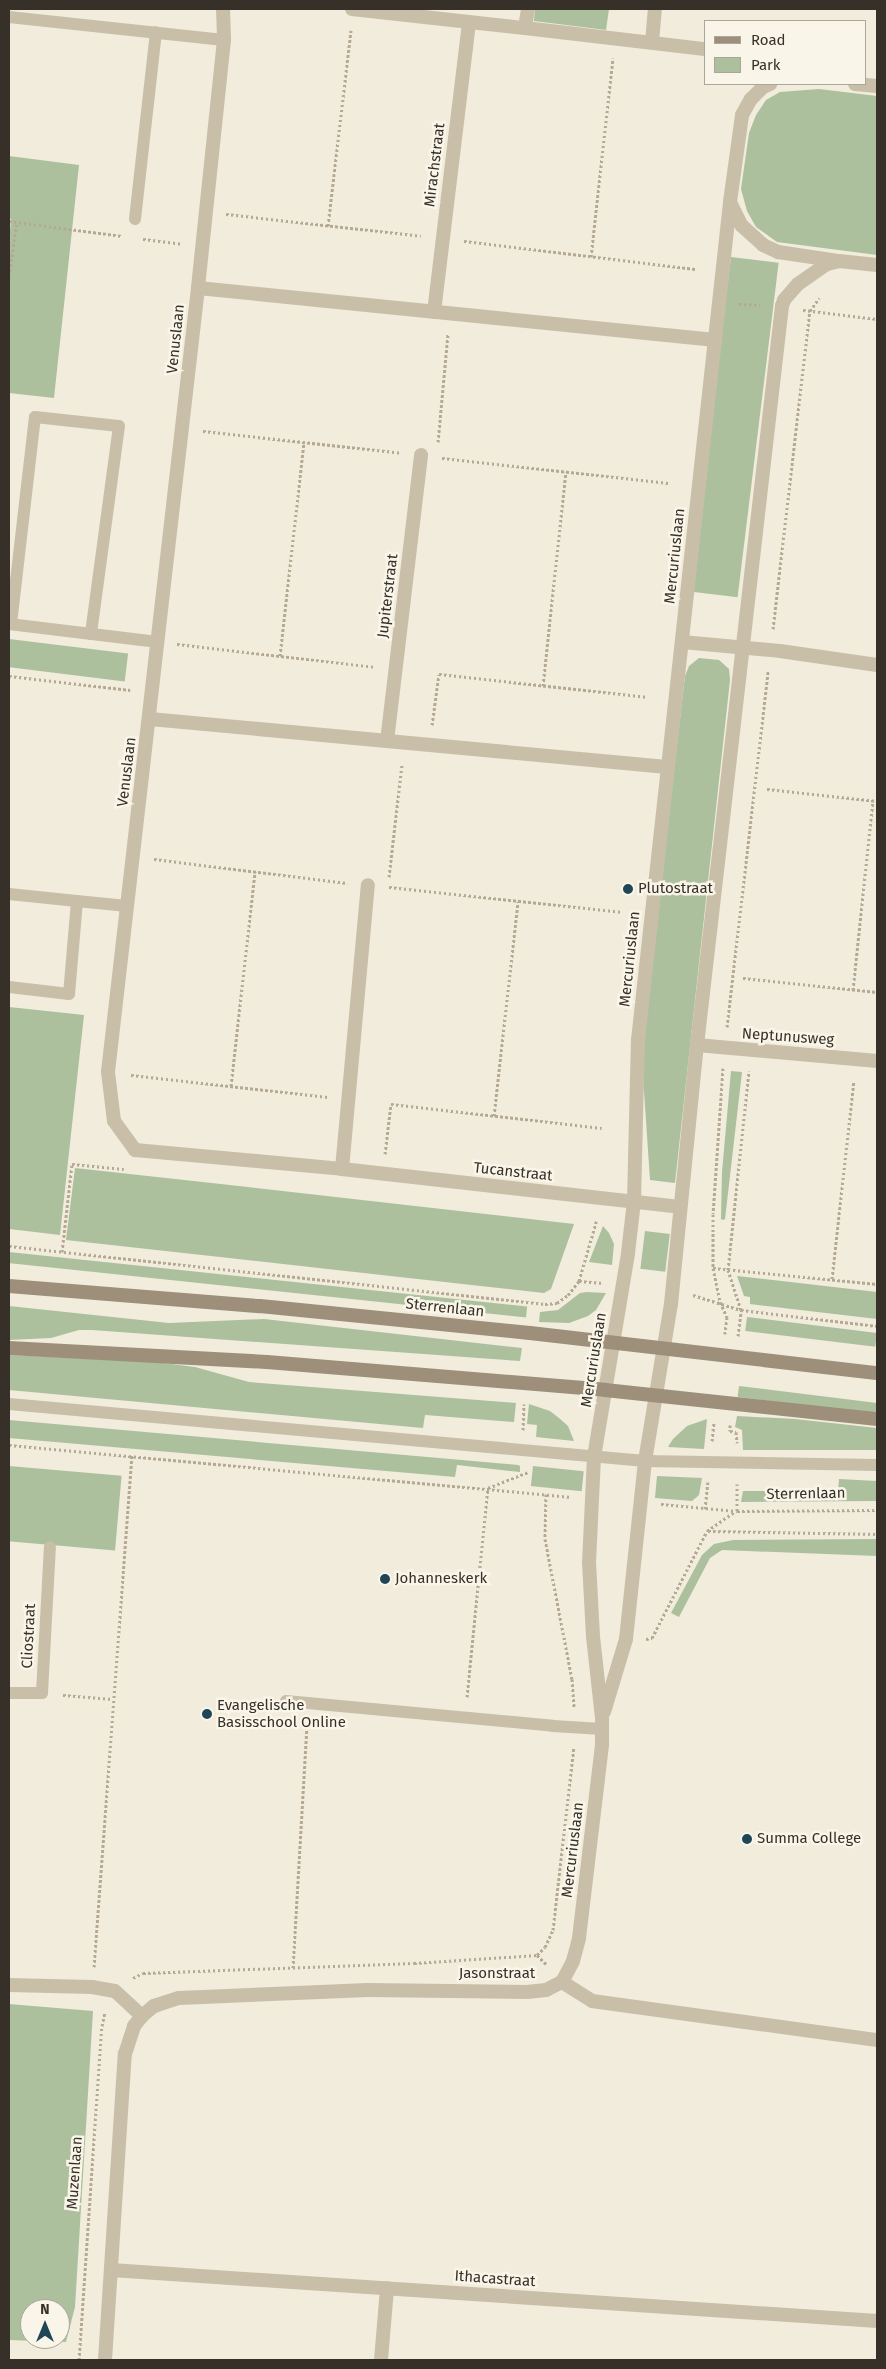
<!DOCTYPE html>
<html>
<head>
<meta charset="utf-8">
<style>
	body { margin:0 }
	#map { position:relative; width:886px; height:2369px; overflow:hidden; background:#f1ecdc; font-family:"Fira Sans",sans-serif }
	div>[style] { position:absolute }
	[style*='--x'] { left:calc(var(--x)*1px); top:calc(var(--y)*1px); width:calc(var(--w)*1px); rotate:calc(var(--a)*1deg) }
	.green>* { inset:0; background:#acc09d; transform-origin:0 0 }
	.path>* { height:3px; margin-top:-1.5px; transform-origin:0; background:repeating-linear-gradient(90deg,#b5a993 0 2.5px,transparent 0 5px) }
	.service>* { height:12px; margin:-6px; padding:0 6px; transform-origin:6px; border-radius:6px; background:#c9bfa8 }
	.pedestrian>* { height:14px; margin:-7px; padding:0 7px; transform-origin:7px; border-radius:7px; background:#c9bfa8 }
	.minor>* { height:14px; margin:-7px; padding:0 7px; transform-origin:7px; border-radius:7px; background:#c9bfa8 }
	.tertiary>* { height:14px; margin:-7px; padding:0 7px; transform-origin:7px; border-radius:7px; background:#c9bfa8 }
	.secondary>* { height:14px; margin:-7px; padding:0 7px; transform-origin:7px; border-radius:7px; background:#9d8f7a }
	.dots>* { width:14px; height:14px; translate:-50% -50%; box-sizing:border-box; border:2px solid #f9f5e8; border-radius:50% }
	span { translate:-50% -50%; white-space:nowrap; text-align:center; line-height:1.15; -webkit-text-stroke:5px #f9f5e8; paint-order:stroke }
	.street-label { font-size:15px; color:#363028 }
	.poi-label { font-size:15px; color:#363028 }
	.left { translate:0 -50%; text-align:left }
	.frame { position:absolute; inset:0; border:10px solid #363028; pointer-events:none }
	.legend { position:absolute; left:704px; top:20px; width:162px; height:65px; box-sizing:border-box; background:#f9f5e8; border:1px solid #aba69b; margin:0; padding:6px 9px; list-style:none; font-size:15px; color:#363028 }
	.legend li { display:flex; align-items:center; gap:10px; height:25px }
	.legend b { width:25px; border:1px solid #aba69b }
	.north { position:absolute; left:20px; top:2299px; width:50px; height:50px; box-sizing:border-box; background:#f9f5e8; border:1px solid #aba69b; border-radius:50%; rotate:0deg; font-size:14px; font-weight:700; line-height:20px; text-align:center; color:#363028 }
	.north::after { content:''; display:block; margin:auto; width:18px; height:22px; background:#1f4656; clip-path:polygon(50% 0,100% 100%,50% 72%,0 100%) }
</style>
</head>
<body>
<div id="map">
	<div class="green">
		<div style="clip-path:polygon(535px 9px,609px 9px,606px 30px,534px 21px)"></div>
		<div style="clip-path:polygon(819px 89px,877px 96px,877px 255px,777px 242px,756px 227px,747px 211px,741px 189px,749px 133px,756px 115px,766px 100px,780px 92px)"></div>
		<div style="clip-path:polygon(9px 156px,79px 165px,54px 398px,9px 393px,9px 241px,11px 219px,9px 218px)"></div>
		<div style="left:731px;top:257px;width:48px;height:337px;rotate:7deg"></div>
		<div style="left:9px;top:639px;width:120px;height:28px;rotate:7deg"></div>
		<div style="clip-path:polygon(699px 658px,719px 660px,729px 669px,730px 680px,675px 1183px,650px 1180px,643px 1076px,643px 1038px,685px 676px,689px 666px)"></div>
		<div style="clip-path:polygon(9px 1007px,84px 1015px,60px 1235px,9px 1229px)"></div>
		<div style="clip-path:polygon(731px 1071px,742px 1072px,725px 1219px,723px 1220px,721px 1219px,722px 1172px)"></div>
		<div style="clip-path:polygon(75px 1168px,248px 1187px,574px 1224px,551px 1289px,544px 1293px,66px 1240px)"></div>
		<div style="clip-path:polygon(603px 1226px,609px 1233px,614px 1244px,612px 1265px,589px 1262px)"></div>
		<div style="left:645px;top:1231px;width:25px;height:38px;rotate:7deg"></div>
		<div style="left:9px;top:1252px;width:521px;height:11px;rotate:6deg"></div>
		<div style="clip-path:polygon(737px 1276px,877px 1292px,877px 1319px,750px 1304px,750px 1297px,744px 1296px)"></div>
		<div style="clip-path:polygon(587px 1292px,606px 1293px,596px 1310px,588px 1316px,569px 1323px,539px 1322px,540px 1312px,558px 1310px,580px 1293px)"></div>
		<div style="clip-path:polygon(9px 1306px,169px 1323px,264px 1319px,522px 1348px,520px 1361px,92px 1330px,79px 1330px,51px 1338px,9px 1340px)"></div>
		<div style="left:747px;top:1317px;width:131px;height:14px;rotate:7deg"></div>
		<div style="clip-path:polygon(9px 1355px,156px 1362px,195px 1367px,249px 1382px,516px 1403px,514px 1422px,425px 1415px,423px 1428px,9px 1390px)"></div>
		<div style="left:739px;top:1386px;width:139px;height:11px;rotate:7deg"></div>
		<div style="clip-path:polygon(529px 1404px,550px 1411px,559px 1418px,568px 1426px,574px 1441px,536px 1437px,537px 1425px,527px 1424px)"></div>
		<div style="clip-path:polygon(737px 1416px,795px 1419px,877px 1428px,877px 1450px,743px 1450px,742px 1430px,735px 1427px)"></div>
		<div style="clip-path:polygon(707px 1419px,704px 1449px,668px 1447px,673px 1439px,687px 1426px)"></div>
		<div style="clip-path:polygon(9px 1420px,518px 1465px,520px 1466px,520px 1472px,457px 1465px,455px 1477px,9px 1438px)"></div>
		<div style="left:9px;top:1466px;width:113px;height:75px;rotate:5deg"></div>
		<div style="left:533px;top:1466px;width:51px;height:20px;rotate:6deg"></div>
		<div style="clip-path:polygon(657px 1476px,702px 1478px,699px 1495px,692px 1501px,655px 1498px)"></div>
		<div style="clip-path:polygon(839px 1479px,877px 1481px,877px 1501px,741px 1502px,743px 1491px,838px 1491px)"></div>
		<div style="clip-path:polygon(877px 1539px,877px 1556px,722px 1550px,710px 1558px,679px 1617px,671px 1613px,702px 1555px,714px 1544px,733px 1540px)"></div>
		<div style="clip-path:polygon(evenodd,9px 2004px,93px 2011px,75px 2307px,66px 2342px,9px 2340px,9px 2004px,30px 2309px,60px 2309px,60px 2339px,30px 2339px,30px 2309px)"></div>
	</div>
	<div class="path">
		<div style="--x:226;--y:214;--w:196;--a:6.4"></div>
		<div style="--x:9;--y:221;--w:114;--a:7.6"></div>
		<div style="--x:328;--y:226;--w:197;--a:-83.3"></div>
		<div style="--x:143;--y:239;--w:39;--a:7"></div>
		<div style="--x:464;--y:241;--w:233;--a:6.9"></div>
		<div style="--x:591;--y:257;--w:200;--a:-83.7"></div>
		<div style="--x:9;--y:276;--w:55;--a:-81.6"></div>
		<div style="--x:739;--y:304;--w:21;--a:3"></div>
		<div style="--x:803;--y:310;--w:75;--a:6.9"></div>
		<div style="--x:203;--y:431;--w:199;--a:6.3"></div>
		<div style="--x:438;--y:442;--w:108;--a:-84.7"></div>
		<div style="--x:442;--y:458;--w:228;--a:6.3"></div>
		<div style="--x:773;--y:629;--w:320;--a:-83.4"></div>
		<div style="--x:810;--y:311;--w:16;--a:-55"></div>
		<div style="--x:177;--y:644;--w:199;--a:6.6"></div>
		<div style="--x:280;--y:656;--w:214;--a:-83.6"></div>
		<div style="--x:9;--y:676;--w:122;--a:6.6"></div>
		<div style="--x:543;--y:686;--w:215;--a:-83.9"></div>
		<div style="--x:432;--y:725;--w:51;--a:-82.2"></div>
		<div style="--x:439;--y:674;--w:208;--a:6.3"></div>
		<div style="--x:767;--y:789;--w:111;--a:6.2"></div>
		<div style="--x:154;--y:859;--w:195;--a:7.1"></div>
		<div style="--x:389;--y:877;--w:114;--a:-83.4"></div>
		<div style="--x:389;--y:887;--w:235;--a:6.1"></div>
		<div style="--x:743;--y:978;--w:135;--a:6"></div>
		<div style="--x:853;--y:990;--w:190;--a:-84"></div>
		<div style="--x:727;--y:1027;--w:359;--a:-83.4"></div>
		<div style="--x:723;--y:1068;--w:146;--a:93.9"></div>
		<div style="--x:713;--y:1214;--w:54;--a:90"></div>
		<div style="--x:713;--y:1268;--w:35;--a:78"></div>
		<div style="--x:720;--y:1302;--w:17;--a:65"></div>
		<div style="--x:727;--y:1317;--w:17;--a:97"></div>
		<div style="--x:131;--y:1075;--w:198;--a:6.4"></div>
		<div style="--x:231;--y:1086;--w:216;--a:-83.6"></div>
		<div style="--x:494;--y:1116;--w:216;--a:-83.6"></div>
		<div style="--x:385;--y:1154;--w:50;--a:-83.2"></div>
		<div style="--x:391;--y:1104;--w:212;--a:6.5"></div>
		<div style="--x:9;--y:1246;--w:539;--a:6.18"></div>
		<div style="--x:545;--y:1304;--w:12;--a:-5"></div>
		<div style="--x:557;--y:1303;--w:14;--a:-36"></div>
		<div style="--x:568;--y:1295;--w:18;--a:-52"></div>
		<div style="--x:579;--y:1281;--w:65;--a:-73.8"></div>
		<div style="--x:62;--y:1252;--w:89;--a:-83.5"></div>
		<div style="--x:72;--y:1164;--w:52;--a:5.5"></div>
		<div style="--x:713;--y:1268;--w:165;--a:5.6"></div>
		<div style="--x:832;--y:1279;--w:199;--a:-83.7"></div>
		<div style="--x:579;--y:1281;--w:24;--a:5"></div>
		<div style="--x:693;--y:1295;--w:50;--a:17.4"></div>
		<div style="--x:741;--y:1310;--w:137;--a:6.7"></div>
		<div style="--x:738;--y:1336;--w:26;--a:-83"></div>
		<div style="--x:741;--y:1310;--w:42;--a:-108"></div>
		<div style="--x:728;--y:1270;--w:200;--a:-84"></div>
		<div style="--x:730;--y:1425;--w:6;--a:90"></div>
		<div style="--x:730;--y:1431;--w:6;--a:9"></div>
		<div style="--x:736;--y:1432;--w:11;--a:85"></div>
		<div style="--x:523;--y:1430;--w:26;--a:-88"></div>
		<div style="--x:712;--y:1441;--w:19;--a:-84"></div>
		<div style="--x:9;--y:1445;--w:565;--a:5.28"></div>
		<div style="--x:546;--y:1494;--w:45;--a:91.3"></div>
		<div style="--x:545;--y:1539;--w:143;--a:79.1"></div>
		<div style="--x:572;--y:1679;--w:29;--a:86"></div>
		<div style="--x:661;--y:1504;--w:76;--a:5.3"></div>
		<div style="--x:737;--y:1511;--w:140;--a:-0.4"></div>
		<div style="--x:705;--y:1509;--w:27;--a:-84"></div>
		<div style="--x:737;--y:1511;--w:27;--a:-90"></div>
		<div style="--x:708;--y:1531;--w:169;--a:1"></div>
		<div style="--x:646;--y:1639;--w:6;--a:-9"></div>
		<div style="--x:652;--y:1638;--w:120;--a:-62.8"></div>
		<div style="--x:707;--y:1531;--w:35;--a:-35"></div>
		<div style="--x:63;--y:1695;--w:49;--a:4.7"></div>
		<div style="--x:467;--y:1697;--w:210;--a:-84.3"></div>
		<div style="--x:488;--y:1488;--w:43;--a:-21.8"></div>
		<div style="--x:537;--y:1955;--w:11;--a:-45"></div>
		<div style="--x:545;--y:1947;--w:19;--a:-65"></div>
		<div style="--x:553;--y:1930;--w:184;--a:-83.5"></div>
		<div style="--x:537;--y:1955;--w:14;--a:45"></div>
		<div style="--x:94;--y:1967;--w:513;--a:-85.76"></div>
		<div style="--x:293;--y:1968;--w:244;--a:-86.7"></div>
		<div style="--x:133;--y:1978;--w:11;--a:-27"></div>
		<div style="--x:143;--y:1973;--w:271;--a:-2.1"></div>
		<div style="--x:414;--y:1963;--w:123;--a:-3.7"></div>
		<div style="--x:79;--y:2360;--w:335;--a:-86.1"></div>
		<div style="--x:102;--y:2026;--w:14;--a:-78"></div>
	</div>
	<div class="service">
		<div style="--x:9;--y:17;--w:216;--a:6.1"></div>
		<div style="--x:135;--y:219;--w:188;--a:-83.6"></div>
		<div style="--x:9;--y:624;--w:150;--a:6.9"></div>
		<div style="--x:11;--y:624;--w:208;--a:-83.4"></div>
		<div style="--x:35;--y:417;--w:84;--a:6.1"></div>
		<div style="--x:119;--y:426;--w:210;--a:97.7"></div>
		<div style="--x:9;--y:894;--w:68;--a:5.9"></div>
		<div style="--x:77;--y:901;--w:93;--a:94.9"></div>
		<div style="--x:69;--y:994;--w:60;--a:-173.3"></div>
		<div style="--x:77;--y:901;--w:50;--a:5.7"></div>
		<div style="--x:9;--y:1404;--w:639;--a:5.12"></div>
		<div style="--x:645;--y:1461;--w:232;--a:1"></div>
		<div style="--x:9;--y:1693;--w:33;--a:0"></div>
		<div style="--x:42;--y:1693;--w:146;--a:-86.9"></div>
		<div style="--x:286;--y:1701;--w:268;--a:5.3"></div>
		<div style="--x:553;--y:1726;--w:49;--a:3.5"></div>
	</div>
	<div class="pedestrian">
		<div style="--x:352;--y:9;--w:174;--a:6.3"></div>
		<div style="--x:528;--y:9;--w:19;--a:99"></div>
		<div style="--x:525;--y:28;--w:181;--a:6.7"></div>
	</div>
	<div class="minor">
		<div style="--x:223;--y:9;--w:31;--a:88"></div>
		<div style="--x:224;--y:40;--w:249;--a:96"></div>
		<div style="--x:198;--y:288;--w:789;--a:96.55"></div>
		<div style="--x:108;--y:1072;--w:49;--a:83"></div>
		<div style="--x:114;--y:1121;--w:36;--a:54"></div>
		<div style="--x:135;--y:1150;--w:208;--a:5.2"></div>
		<div style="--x:342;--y:1169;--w:340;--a:6.4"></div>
		<div style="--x:652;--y:42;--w:33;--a:-85"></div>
		<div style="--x:730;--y:202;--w:25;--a:64"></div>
		<div style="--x:741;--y:225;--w:30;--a:42"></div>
		<div style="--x:763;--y:245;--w:17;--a:25"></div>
		<div style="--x:778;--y:252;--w:62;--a:8.4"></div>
		<div style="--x:198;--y:288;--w:520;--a:5.74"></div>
		<div style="--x:434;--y:312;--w:292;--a:-83.1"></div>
		<div style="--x:682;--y:642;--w:98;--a:5.2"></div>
		<div style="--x:780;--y:651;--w:98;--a:8.2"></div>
		<div style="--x:150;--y:719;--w:519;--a:5.3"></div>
		<div style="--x:387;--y:741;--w:288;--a:-83.2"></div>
		<div style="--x:697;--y:1045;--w:181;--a:5.1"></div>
		<div style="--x:342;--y:1169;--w:285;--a:-84.8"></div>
		<div style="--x:562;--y:1982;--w:36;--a:32"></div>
		<div style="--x:592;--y:2001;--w:288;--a:7.8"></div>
		<div style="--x:9;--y:1985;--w:83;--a:1.4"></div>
		<div style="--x:92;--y:1987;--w:23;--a:10"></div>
		<div style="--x:115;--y:1991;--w:37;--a:43"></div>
		<div style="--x:111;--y:2270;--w:768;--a:3.81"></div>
		<div style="--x:381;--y:2360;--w:72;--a:-85.2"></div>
	</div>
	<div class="tertiary">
		<div style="--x:855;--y:84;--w:22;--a:5"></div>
		<div style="--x:604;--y:1712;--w:76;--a:-73.2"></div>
		<div style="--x:626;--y:1639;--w:179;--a:-83.9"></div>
		<div style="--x:645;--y:1461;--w:159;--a:-80.6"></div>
		<div style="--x:671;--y:1304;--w:260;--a:-84.3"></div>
		<div style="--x:697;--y:1045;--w:744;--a:-83.44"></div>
		<div style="--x:782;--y:306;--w:6;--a:-72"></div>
		<div style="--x:784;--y:300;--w:21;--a:-49"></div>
		<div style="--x:798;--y:284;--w:35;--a:-35"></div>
		<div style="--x:827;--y:264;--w:12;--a:-14"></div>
		<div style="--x:839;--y:261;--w:38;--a:6"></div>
		<div style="--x:105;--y:2360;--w:307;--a:-86.3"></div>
		<div style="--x:125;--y:2054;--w:29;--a:-72"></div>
		<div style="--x:134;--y:2026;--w:13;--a:-51"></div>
		<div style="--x:142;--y:2016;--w:16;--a:-40"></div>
		<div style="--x:154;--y:2006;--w:26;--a:-18"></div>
		<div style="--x:179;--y:1998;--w:189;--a:-2.4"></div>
		<div style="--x:368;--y:1990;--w:159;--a:0.7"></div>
		<div style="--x:527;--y:1992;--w:19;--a:-6"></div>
		<div style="--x:546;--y:1990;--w:18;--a:-27"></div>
		<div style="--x:562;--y:1982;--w:24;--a:-62"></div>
		<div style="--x:573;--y:1961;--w:24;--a:-75"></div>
		<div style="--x:579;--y:1938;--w:195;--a:-83.2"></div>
		<div style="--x:602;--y:1744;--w:26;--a:-90"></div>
		<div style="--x:602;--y:1718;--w:82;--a:-96.3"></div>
		<div style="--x:593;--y:1636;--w:73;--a:-93.1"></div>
		<div style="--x:589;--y:1563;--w:106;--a:-87.3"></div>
		<div style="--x:594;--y:1457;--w:207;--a:-80.5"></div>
		<div style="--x:628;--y:1253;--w:52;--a:-83.4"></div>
		<div style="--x:634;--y:1201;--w:161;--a:-88.6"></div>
		<div style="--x:638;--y:1040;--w:843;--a:-83.73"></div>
		<div style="--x:730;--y:202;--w:88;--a:-82.1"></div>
		<div style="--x:742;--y:115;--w:18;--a:-61"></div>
		<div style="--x:751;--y:99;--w:17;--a:-45"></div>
		<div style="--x:763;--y:87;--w:8;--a:-23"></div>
	</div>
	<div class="secondary">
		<div style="--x:9;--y:1286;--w:252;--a:4.6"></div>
		<div style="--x:260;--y:1306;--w:271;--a:5.7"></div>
		<div style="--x:530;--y:1333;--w:349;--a:6.6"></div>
		<div style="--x:9;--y:1348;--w:258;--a:3.1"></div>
		<div style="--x:267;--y:1362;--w:339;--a:4.7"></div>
		<div style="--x:605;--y:1390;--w:274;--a:6.1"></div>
	</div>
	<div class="dots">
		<div style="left:628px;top:889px;background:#1f4656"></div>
		<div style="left:385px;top:1579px;background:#1f4656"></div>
		<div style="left:207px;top:1714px;background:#1f4656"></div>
		<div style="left:747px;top:1839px;background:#1f4656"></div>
	</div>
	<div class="street-label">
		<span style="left:435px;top:165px;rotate:-83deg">Mirachstraat</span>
		<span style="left:176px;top:339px;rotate:-84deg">Venuslaan</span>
		<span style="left:675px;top:556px;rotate:-84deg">Mercuriuslaan</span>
		<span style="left:388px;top:596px;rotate:-83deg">Jupiterstraat</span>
		<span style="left:127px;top:772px;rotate:-83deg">Venuslaan</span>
		<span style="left:630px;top:959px;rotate:-84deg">Mercuriuslaan</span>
		<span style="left:788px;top:1037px;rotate:4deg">Neptunusweg</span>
		<span style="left:513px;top:1172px;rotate:6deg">Tucanstraat</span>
		<span style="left:445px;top:1308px;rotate:6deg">Sterrenlaan</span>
		<span style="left:594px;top:1360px;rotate:-81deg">Mercuriuslaan</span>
		<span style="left:806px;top:1494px;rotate:-1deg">Sterrenlaan</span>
		<span style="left:29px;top:1636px;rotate:-87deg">Cliostraat</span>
		<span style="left:573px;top:1850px;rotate:-83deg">Mercuriuslaan</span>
		<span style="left:497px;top:1974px">Jasonstraat</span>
		<span style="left:75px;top:2173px;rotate:-86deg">Muzenlaan</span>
		<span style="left:495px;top:2279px;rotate:4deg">Ithacastraat</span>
	</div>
	<div class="poi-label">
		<span class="left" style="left:638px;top:889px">Plutostraat</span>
		<span class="left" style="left:395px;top:1579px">Johanneskerk</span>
		<span class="left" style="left:217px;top:1714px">Evangelische<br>Basisschool Online</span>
		<span class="left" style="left:757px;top:1839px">Summa College</span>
	</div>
	<div class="frame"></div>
	<ul class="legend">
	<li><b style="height:6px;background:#9d8f7a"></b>Road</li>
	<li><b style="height:14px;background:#acc09d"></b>Park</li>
	</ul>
	<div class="north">N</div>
</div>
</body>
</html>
